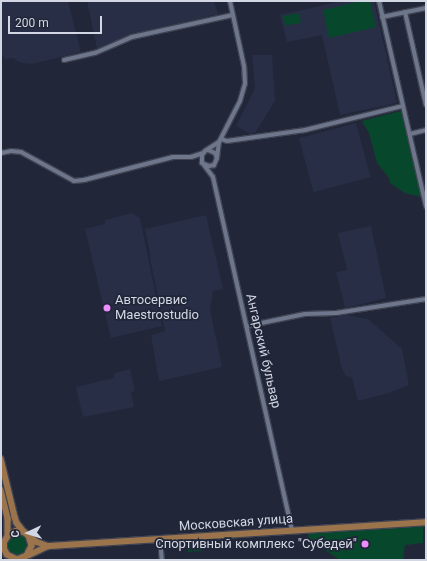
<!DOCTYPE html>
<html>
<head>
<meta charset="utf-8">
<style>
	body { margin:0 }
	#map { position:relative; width:427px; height:561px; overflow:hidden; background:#212739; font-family:Roboto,sans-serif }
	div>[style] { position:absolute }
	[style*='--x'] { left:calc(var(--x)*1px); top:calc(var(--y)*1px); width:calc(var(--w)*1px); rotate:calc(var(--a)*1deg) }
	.built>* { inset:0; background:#272e46; transform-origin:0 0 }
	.green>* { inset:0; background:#07482d; transform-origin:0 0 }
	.round { border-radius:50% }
	.roads { filter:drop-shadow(1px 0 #3f4352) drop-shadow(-1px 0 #3f4352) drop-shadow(0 1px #3f4352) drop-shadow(0 -1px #3f4352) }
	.minor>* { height:4px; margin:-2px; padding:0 2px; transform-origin:2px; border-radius:2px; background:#6e768b }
	.major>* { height:5.5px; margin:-2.75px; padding:0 2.75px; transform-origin:2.75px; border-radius:2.75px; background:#9c744b }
	.dots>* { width:11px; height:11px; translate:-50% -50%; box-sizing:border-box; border:2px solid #212739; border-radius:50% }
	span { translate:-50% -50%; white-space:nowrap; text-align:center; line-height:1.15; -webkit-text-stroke:3.5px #212739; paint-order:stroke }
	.poi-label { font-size:13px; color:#d3d7e3 }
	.left { translate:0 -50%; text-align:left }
	.right { translate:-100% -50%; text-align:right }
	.street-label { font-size:13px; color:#d3d7e3 }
	.frame { position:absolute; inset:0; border:2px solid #d3d7e3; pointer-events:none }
	.north { position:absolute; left:8px; top:513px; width:40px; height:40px; -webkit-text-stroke:3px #212739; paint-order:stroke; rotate:266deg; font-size:11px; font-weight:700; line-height:16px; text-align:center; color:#d3d7e3 }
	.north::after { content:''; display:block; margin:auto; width:14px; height:18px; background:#d3d7e3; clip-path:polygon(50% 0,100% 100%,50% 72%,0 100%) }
	.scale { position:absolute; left:8px; top:16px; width:94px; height:18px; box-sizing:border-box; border:2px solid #d3d7e3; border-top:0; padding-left:5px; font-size:12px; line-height:14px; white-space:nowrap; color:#d3d7e3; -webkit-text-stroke:3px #212739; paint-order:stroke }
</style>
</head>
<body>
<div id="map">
	<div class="built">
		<div style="clip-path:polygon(1px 1px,68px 1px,81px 52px,32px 64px,21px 63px,13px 58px,5px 59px,1px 54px)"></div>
		<div style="clip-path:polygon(87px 1px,214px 1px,218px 14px,127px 37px,97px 49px)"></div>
		<div style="clip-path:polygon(342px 1px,374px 1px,397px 103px,340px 115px,322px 35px,287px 42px,280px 15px)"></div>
		<div style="clip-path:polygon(252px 55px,272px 55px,275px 101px,255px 133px,249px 133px,236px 126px,255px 88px)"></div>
		<div style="left:356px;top:123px;width:56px;height:59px;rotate:75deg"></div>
		<div style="clip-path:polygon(132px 213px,140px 218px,162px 326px,111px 338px,85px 229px,105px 224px,105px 220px)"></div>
		<div style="clip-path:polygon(206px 215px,223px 289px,213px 291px,210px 310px,222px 367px,159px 381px,151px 335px,165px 331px,150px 258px,151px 254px,150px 254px,145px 229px)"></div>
		<div style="clip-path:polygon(371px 226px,386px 298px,345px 308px,336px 272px,347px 270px,338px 233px)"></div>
		<div style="clip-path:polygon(346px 315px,368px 319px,402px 349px,409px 385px,389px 393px,358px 401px,352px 377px,346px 376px,342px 369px,330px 318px)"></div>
		<div style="clip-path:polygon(130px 369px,135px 391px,131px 392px,134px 407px,83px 417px,76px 387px,114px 378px,114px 373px)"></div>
	</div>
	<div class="green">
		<div style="clip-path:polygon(361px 1px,370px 1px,376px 27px,329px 38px,323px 10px)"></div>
		<div style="left:299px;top:13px;width:10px;height:16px;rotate:79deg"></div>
		<div style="clip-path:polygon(401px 111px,421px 197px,405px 193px,390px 183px,389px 178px,377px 163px,369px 133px,363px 123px,362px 121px)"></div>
		<div style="clip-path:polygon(416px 526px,423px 527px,423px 543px,405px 545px,403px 560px,340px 560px,313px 542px,309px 543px,308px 534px,312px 533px)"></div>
		<div class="round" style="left:6px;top:534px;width:24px;height:24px"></div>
		<div style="clip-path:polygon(188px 540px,201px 540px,202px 551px,188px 552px,186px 541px)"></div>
	</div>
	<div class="roads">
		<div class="minor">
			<div style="--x:379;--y:1;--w:211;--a:77.1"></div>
			<div style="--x:405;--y:12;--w:95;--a:77.3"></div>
			<div style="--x:382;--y:17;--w:45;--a:-11.6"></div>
			<div style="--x:64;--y:60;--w:32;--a:-13"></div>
			<div style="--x:95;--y:53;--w:40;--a:-23.4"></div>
			<div style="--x:132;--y:37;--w:103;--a:-12.3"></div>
			<div style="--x:410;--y:134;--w:16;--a:-14"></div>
			<div style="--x:221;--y:139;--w:6;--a:18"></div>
			<div style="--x:227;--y:141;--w:79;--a:-8"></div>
			<div style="--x:305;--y:130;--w:101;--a:-13.8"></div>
			<div style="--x:208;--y:150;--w:8;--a:23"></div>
			<div style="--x:215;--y:153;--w:5;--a:68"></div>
			<div style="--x:217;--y:158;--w:8;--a:113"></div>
			<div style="--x:214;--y:165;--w:5;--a:169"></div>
			<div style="--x:209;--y:166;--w:8;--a:-157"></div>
			<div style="--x:202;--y:163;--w:8;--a:-90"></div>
			<div style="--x:202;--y:155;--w:5;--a:-53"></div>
			<div style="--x:205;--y:151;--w:17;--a:-33"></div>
			<div style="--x:1;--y:153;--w:10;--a:-11"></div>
			<div style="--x:11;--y:151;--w:10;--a:6"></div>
			<div style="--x:21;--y:152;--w:60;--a:28.7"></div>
			<div style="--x:74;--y:181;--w:10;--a:-6"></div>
			<div style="--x:84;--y:180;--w:92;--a:-14.5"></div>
			<div style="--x:173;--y:157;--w:18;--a:0"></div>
			<div style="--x:191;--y:157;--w:13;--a:-18"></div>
			<div style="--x:217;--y:158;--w:16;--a:-83"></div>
			<div style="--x:219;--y:142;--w:46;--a:-62.9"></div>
			<div style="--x:240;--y:101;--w:19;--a:-74"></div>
			<div style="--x:245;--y:83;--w:17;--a:-93"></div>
			<div style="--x:244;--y:66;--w:66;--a:-102.2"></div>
			<div style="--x:204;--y:165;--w:15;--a:53"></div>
			<div style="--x:213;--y:177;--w:363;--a:77.4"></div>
			<div style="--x:247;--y:326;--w:59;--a:-11.7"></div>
			<div style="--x:305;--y:314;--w:31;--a:-2"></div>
			<div style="--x:336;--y:313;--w:91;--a:-8.8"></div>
			<div style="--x:160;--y:539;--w:21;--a:85"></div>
		</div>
		<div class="major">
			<div style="--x:1;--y:459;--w:60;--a:76.4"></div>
			<div style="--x:15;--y:517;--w:6;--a:72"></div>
			<div style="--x:17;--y:523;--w:11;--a:52"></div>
			<div style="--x:1;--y:490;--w:30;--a:76"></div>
			<div style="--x:8;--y:519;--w:16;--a:90"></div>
			<div style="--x:29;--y:536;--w:10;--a:73"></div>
			<div style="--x:32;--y:546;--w:11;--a:117"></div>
			<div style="--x:27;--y:556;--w:11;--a:158"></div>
			<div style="--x:17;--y:560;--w:11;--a:-153"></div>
			<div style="--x:7;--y:555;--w:7;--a:-117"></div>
			<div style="--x:4;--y:549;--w:7;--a:-90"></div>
			<div style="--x:4;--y:542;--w:9;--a:-58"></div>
			<div style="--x:9;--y:534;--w:8;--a:-23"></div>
			<div style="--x:16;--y:531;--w:8;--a:7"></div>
			<div style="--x:24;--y:532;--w:16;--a:38"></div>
			<div style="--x:37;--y:542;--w:12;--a:20"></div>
			<div style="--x:29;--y:555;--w:21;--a:-25"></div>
			<div style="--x:48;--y:546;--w:379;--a:-3.6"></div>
		</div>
	</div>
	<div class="dots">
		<div style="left:107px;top:308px;background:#eb8dfc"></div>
		<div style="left:365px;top:544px;background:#eb8dfc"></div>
	</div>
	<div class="poi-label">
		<span class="left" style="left:115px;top:308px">Автосервис<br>Maestrostudio</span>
		<span class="right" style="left:357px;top:544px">Спортивный комплекс "Субедей"</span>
	</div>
	<div class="street-label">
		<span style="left:263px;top:351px;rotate:77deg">Ангарский бульвар</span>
		<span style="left:236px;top:523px;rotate:-4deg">Московская улица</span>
	</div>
	<div class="frame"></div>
	<div class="north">С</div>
	<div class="scale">200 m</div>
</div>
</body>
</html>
